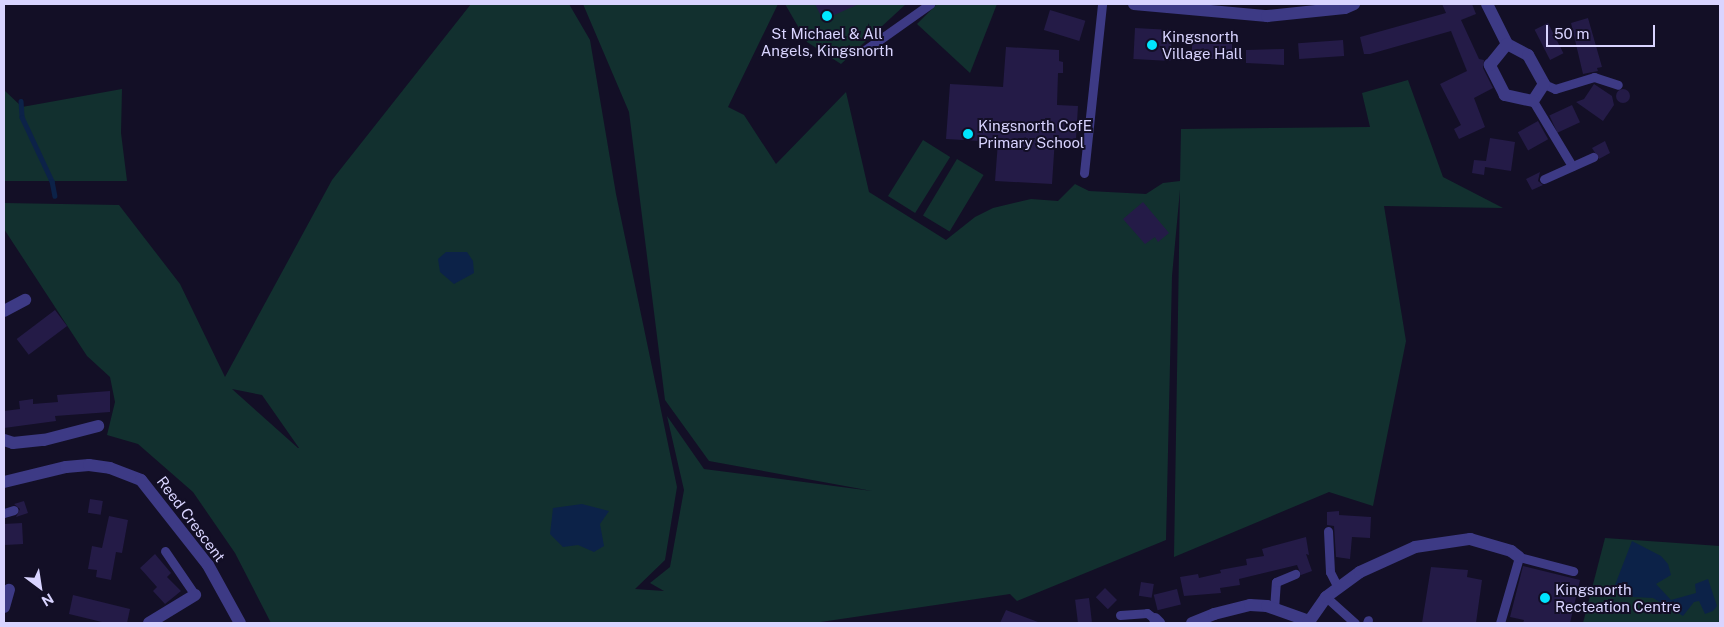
<!DOCTYPE html>
<html>
<head>
<meta charset="utf-8">
<style>
	body { margin:0 }
	#map { position:relative; width:1724px; height:627px; overflow:hidden; background:#130f26; font-family:"Public Sans",sans-serif }
	div>[style] { position:absolute }
	[style*='--x'] { left:calc(var(--x)*1px); top:calc(var(--y)*1px); width:calc(var(--w)*1px); rotate:calc(var(--a)*1deg) }
	.green>* { inset:0; background:#12302f; transform-origin:0 0 }
	.water>* { inset:0; background:#0c2248 }
	.stream>* { height:4.5px; margin:-2.25px; padding:0 2.25px; transform-origin:2.25px; border-radius:2.25px; background:#0c2248 }
	.building>* { inset:0; background:#241b47; transform-origin:0 0 }
	.round { border-radius:50% }
	.service>* { height:9px; margin:-4.5px; padding:0 4.5px; transform-origin:4.5px; border-radius:4.5px; background:#3d3a85 }
	.minor>* { height:12px; margin:-6px; padding:0 6px; transform-origin:6px; border-radius:6px; background:#3d3a85 }
	.tertiary>* { height:12px; margin:-6px; padding:0 6px; transform-origin:6px; border-radius:6px; background:#3d3a85 }
	.dots>* { width:14px; height:14px; translate:-50% -50%; box-sizing:border-box; border:2px solid #130f26; border-radius:50% }
	span { translate:-50% -50%; white-space:nowrap; text-align:center; line-height:1.15; -webkit-text-stroke:4px #130f26; paint-order:stroke }
	.poi-label { font-size:15px; color:#d9d4ff }
	.left { translate:0 -50%; text-align:left }
	.street-label { font-size:15px; color:#d9d4ff }
	.frame { position:absolute; inset:0; border:5px solid #d9d4ff; pointer-events:none }
	.north { position:absolute; left:15px; top:562px; width:50px; height:50px; -webkit-text-stroke:4px #130f26; paint-order:stroke; rotate:149deg; font-size:14px; font-weight:700; line-height:20px; text-align:center; color:#d9d4ff }
	.north::after { content:''; display:block; margin:auto; width:18px; height:22px; background:#d9d4ff; clip-path:polygon(50% 0,100% 100%,50% 72%,0 100%) }
	.scale { position:absolute; left:1546px; top:25px; width:109px; height:22px; box-sizing:border-box; border:2px solid #d9d4ff; border-top:0; padding-left:6px; font-size:15px; line-height:18px; white-space:nowrap; color:#d9d4ff; -webkit-text-stroke:4px #130f26; paint-order:stroke }
</style>
</head>
<body>
<div id="map">
	<div class="green">
		<div style="clip-path:polygon(evenodd,471px 4px,569px 4px,590px 40px,616px 194px,677px 487px,665px 560px,635px 589px,664px 591px,650px 583px,670px 567px,684px 490px,667px 416px,704px 469px,872px 491px,709px 461px,665px 400px,629px 112px,583px 4px,778px 4px,728px 107px,744px 115px,776px 164px,846px 92px,869px 192px,946px 240px,975px 217px,993px 208px,1031px 199px,1058px 201px,1075px 184px,1089px 191px,1146px 194px,1163px 183px,1180px 181px,1181px 129px,1370px 127px,1362px 93px,1408px 80px,1443px 177px,1503px 208px,1384px 206px,1406px 341px,1373px 506px,1329px 492px,1174px 557px,1180px 190px,1172px 276px,1166px 540px,1017px 601px,1010px 594px,814px 623px,271px 623px,235px 553px,193px 492px,138px 444px,107px 435px,115px 402px,110px 377px,87px 356px,4px 229px,4px 203px,119px 205px,180px 284px,225px 377px,332px 180px,471px 4px,232px 389px,262px 395px,299px 448px,298px 448px,232px 389px)"></div>
		<div style="clip-path:polygon(785px 4px,906px 4px,841px 64px,807px 42px)"></div>
		<div style="clip-path:polygon(937px 4px,997px 4px,970px 73px,917px 24px)"></div>
		<div style="clip-path:polygon(122px 89px,121px 133px,127px 181px,4px 181px,4px 90px,22px 107px)"></div>
		<div style="left:923px;top:140px;width:32px;height:66px;rotate:32deg"></div>
		<div style="left:957px;top:159px;width:31px;height:66px;rotate:31deg"></div>
		<div style="clip-path:polygon(1605px 538px,1720px 546px,1720px 623px,1583px 623px)"></div>
	</div>
	<div class="water">
		<div style="clip-path:polygon(446px 252px,467px 252px,473px 261px,474px 273px,454px 284px,440px 272px,438px 259px)"></div>
		<div style="clip-path:polygon(582px 504px,609px 511px,600px 524px,604px 546px,594px 552px,578px 545px,563px 547px,550px 534px,553px 508px)"></div>
		<div style="clip-path:polygon(1632px 541px,1661px 556px,1668px 564px,1671px 575px,1656px 584px,1671px 600px,1696px 593px,1695px 584px,1708px 579px,1717px 606px,1713px 611px,1705px 614px,1699px 601px,1694px 602px,1683px 616px,1653px 598px,1633px 597px,1615px 585px)"></div>
	</div>
	<div class="stream">
		<div style="--x:21;--y:101;--w:16;--a:86"></div>
		<div style="--x:22;--y:117;--w:71;--a:64.9"></div>
		<div style="--x:52;--y:181;--w:15;--a:79"></div>
	</div>
	<div class="building">
		<div style="clip-path:polygon(815px 4px,859px 4px,823px 20px)"></div>
		<div style="clip-path:polygon(1442px 4px,1472px 4px,1476px 14px,1461px 20px,1479px 59px,1484px 60px,1483px 68px,1493px 88px,1474px 98px,1485px 127px,1459px 139px,1454px 129px,1461px 125px,1440px 84px,1467px 71px,1451px 31px,1370px 54px,1364px 54px,1360px 37px,1446px 13px)"></div>
		<div style="left:1050px;top:10px;width:37px;height:21px;rotate:17deg"></div>
		<div style="clip-path:polygon(1588px 18px,1602px 67px,1597px 68px,1598px 71px,1583px 74px,1571px 23px)"></div>
		<div style="left:1548px;top:23px;width:34px;height:15px;rotate:63deg"></div>
		<div style="left:1135px;top:28px;width:37px;height:31px;rotate:3deg"></div>
		<div style="left:1343px;top:40px;width:16px;height:45px;rotate:86deg"></div>
		<div style="left:1232px;top:44px;width:15px;height:40px;rotate:90deg"></div>
		<div style="clip-path:polygon(1006px 47px,1059px 50px,1059px 61px,1063px 62px,1063px 73px,1058px 73px,1057px 105px,1078px 106px,1076px 139px,1055px 138px,1052px 184px,995px 181px,998px 142px,946px 139px,950px 84px,1003px 87px)"></div>
		<div style="clip-path:polygon(1284px 49px,1284px 65px,1246px 63px,1246px 50px)"></div>
		<div style="clip-path:polygon(1594px 84px,1612px 96px,1614px 105px,1603px 121px,1576px 102px,1584px 99px)"></div>
		<div class="round" style="left:1616px;top:89px;width:14px;height:14px"></div>
		<div style="left:1572px;top:105px;width:19px;height:25px;rotate:65deg"></div>
		<div style="left:1538px;top:121px;width:21px;height:23px;rotate:61deg"></div>
		<div style="clip-path:polygon(1490px 138px,1515px 142px,1511px 171px,1485px 167px,1484px 175px,1472px 173px,1474px 160px,1486px 161px)"></div>
		<div style="clip-path:polygon(1605px 141px,1610px 153px,1599px 159px,1592px 148px)"></div>
		<div style="clip-path:polygon(1540px 172px,1538px 181px,1543px 185px,1532px 190px,1526px 179px)"></div>
		<div style="clip-path:polygon(1143px 202px,1169px 233px,1158px 242px,1155px 237px,1145px 244px,1123px 219px)"></div>
		<div style="left:55px;top:310px;width:20px;height:48px;rotate:53deg"></div>
		<div style="clip-path:polygon(110px 391px,110px 412px,55px 416px,56px 421px,4px 428px,4px 411px,20px 409px,19px 401px,33px 399px,33px 404px,58px 402px,57px 395px)"></div>
		<div style="left:90px;top:499px;width:13px;height:14px;rotate:9deg"></div>
		<div style="clip-path:polygon(24px 501px,28px 513px,16px 517px,20px 509px,14px 504px)"></div>
		<div style="clip-path:polygon(1339px 511px,1339px 515px,1371px 517px,1370px 538px,1352px 537px,1350px 559px,1336px 557px,1334px 526px,1327px 525px,1327px 512px)"></div>
		<div style="clip-path:polygon(109px 516px,128px 520px,122px 553px,116px 552px,111px 580px,96px 577px,97px 570px,88px 569px,92px 546px,102px 548px)"></div>
		<div style="left:22px;top:523px;width:21px;height:18px;rotate:87deg"></div>
		<div style="clip-path:polygon(1306px 537px,1309px 555px,1306px 554px,1312px 571px,1301px 575px,1297px 565px,1239px 579px,1240px 585px,1220px 588px,1221px 593px,1184px 596px,1180px 577px,1198px 574px,1199px 578px,1221px 573px,1220px 570px,1247px 565px,1246px 559px,1264px 556px,1262px 549px)"></div>
		<div style="clip-path:polygon(155px 554px,171px 573px,167px 577px,181px 591px,165px 604px,153px 591px,157px 587px,140px 568px)"></div>
		<div style="clip-path:polygon(1523px 566px,1580px 580px,1570px 623px,1523px 623px,1524px 620px,1510px 617px)"></div>
		<div style="clip-path:polygon(1431px 567px,1468px 570px,1467px 577px,1482px 580px,1476px 623px,1422px 623px)"></div>
		<div style="left:1141px;top:582px;width:13px;height:14px;rotate:9deg"></div>
		<div style="left:1105px;top:588px;width:17px;height:13px;rotate:45deg"></div>
		<div style="left:1177px;top:589px;width:16px;height:24px;rotate:76deg"></div>
		<div style="clip-path:polygon(73px 595px,130px 609px,127px 623px,106px 623px,69px 614px)"></div>
		<div style="left:1089px;top:598px;width:24px;height:14px;rotate:83deg"></div>
		<div style="clip-path:polygon(1006px 610px,1038px 622px,1038px 623px,1000px 623px)"></div>
	</div>
	<div class="service">
		<div style="--x:865;--y:50;--w:80;--a:-35.3"></div>
		<div style="--x:1544;--y:84;--w:12;--a:24"></div>
		<div style="--x:1555;--y:89;--w:41;--a:-17.1"></div>
		<div style="--x:1594;--y:77;--w:25;--a:18"></div>
		<div style="--x:1533;--y:101;--w:76;--a:59"></div>
		<div style="--x:1084;--y:173;--w:170;--a:-83.9"></div>
		<div style="--x:1544;--y:179;--w:54;--a:-24.2"></div>
		<div style="--x:4;--y:513;--w:10;--a:-17"></div>
		<div style="--x:1328;--y:531;--w:41;--a:87.2"></div>
		<div style="--x:1330;--y:572;--w:18;--a:63"></div>
		<div style="--x:165;--y:551;--w:53;--a:55.7"></div>
		<div style="--x:1326;--y:597;--w:39;--a:42"></div>
		<div style="--x:1274;--y:609;--w:27;--a:-86"></div>
		<div style="--x:1276;--y:582;--w:21;--a:-23"></div>
		<div style="--x:1120;--y:615;--w:27;--a:-4"></div>
		<div style="--x:1147;--y:613;--w:10;--a:37"></div>
		<div style="--x:1367;--y:623;--w:3;--a:-72"></div>
		<div style="--x:1500;--y:623;--w:69;--a:-73.9"></div>
		<div style="--x:1519;--y:557;--w:56;--a:14.5"></div>
	</div>
	<div class="minor">
		<div style="--x:1487;--y:4;--w:45;--a:63.4"></div>
		<div style="--x:1507;--y:44;--w:24;--a:28"></div>
		<div style="--x:1528;--y:55;--w:33;--a:61"></div>
		<div style="--x:1544;--y:84;--w:20;--a:123"></div>
		<div style="--x:1533;--y:101;--w:29;--a:-168"></div>
		<div style="--x:1505;--y:95;--w:34;--a:-117"></div>
		<div style="--x:1490;--y:65;--w:27;--a:-51"></div>
		<div style="--x:4;--y:311;--w:24;--a:-28"></div>
		<div style="--x:4;--y:440;--w:9;--a:18"></div>
		<div style="--x:13;--y:443;--w:31;--a:-6"></div>
		<div style="--x:44;--y:440;--w:56;--a:-14.5"></div>
		<div style="--x:4;--y:482;--w:64;--a:-13.6"></div>
		<div style="--x:66;--y:467;--w:23;--a:-5"></div>
		<div style="--x:89;--y:465;--w:21;--a:8"></div>
		<div style="--x:110;--y:468;--w:33;--a:21"></div>
		<div style="--x:141;--y:480;--w:108;--a:51.8"></div>
		<div style="--x:208;--y:565;--w:66;--a:61.1"></div>
		<div style="--x:4;--y:607;--w:18;--a:-74"></div>
		<div style="--x:1155;--y:619;--w:6;--a:45"></div>
		<div style="--x:149;--y:623;--w:54;--a:-31.3"></div>
		<div style="--x:1192;--y:623;--w:24;--a:-22"></div>
		<div style="--x:1214;--y:614;--w:37;--a:-14"></div>
		<div style="--x:1250;--y:605;--w:17;--a:3"></div>
		<div style="--x:1267;--y:606;--w:45;--a:19.7"></div>
		<div style="--x:1308;--y:623;--w:32;--a:-55"></div>
		<div style="--x:1326;--y:597;--w:42;--a:-36.3"></div>
		<div style="--x:1360;--y:572;--w:60;--a:-24.4"></div>
		<div style="--x:1415;--y:547;--w:56;--a:-8.3"></div>
		<div style="--x:1470;--y:539;--w:43;--a:16.3"></div>
		<div style="--x:1511;--y:551;--w:10;--a:37"></div>
	</div>
	<div class="tertiary">
		<div style="--x:1134;--y:4;--w:134;--a:5.2"></div>
		<div style="--x:1267;--y:16;--w:78;--a:-5.9"></div>
		<div style="--x:1345;--y:8;--w:10;--a:-24"></div>
	</div>
	<div class="dots">
		<div style="left:827px;top:16px;background:#00e5ff"></div>
		<div style="left:1152px;top:45px;background:#00e5ff"></div>
		<div style="left:968px;top:134px;background:#00e5ff"></div>
		<div style="left:1545px;top:598px;background:#00e5ff"></div>
	</div>
	<div class="poi-label">
		<span style="left:827px;top:42px">St Michael &amp; All<br>Angels, Kingsnorth</span>
		<span class="left" style="left:1162px;top:45px">Kingsnorth<br>Village Hall</span>
		<span class="left" style="left:978px;top:134px">Kingsnorth CofE<br>Primary School</span>
		<span class="left" style="left:1555px;top:598px">Kingsnorth<br>Recteation Centre</span>
	</div>
	<div class="street-label">
		<span style="left:191px;top:519px;rotate:53deg">Reed Crescent</span>
	</div>
	<div class="frame"></div>
	<div class="north">N</div>
	<div class="scale">50 m</div>
</div>
</body>
</html>
